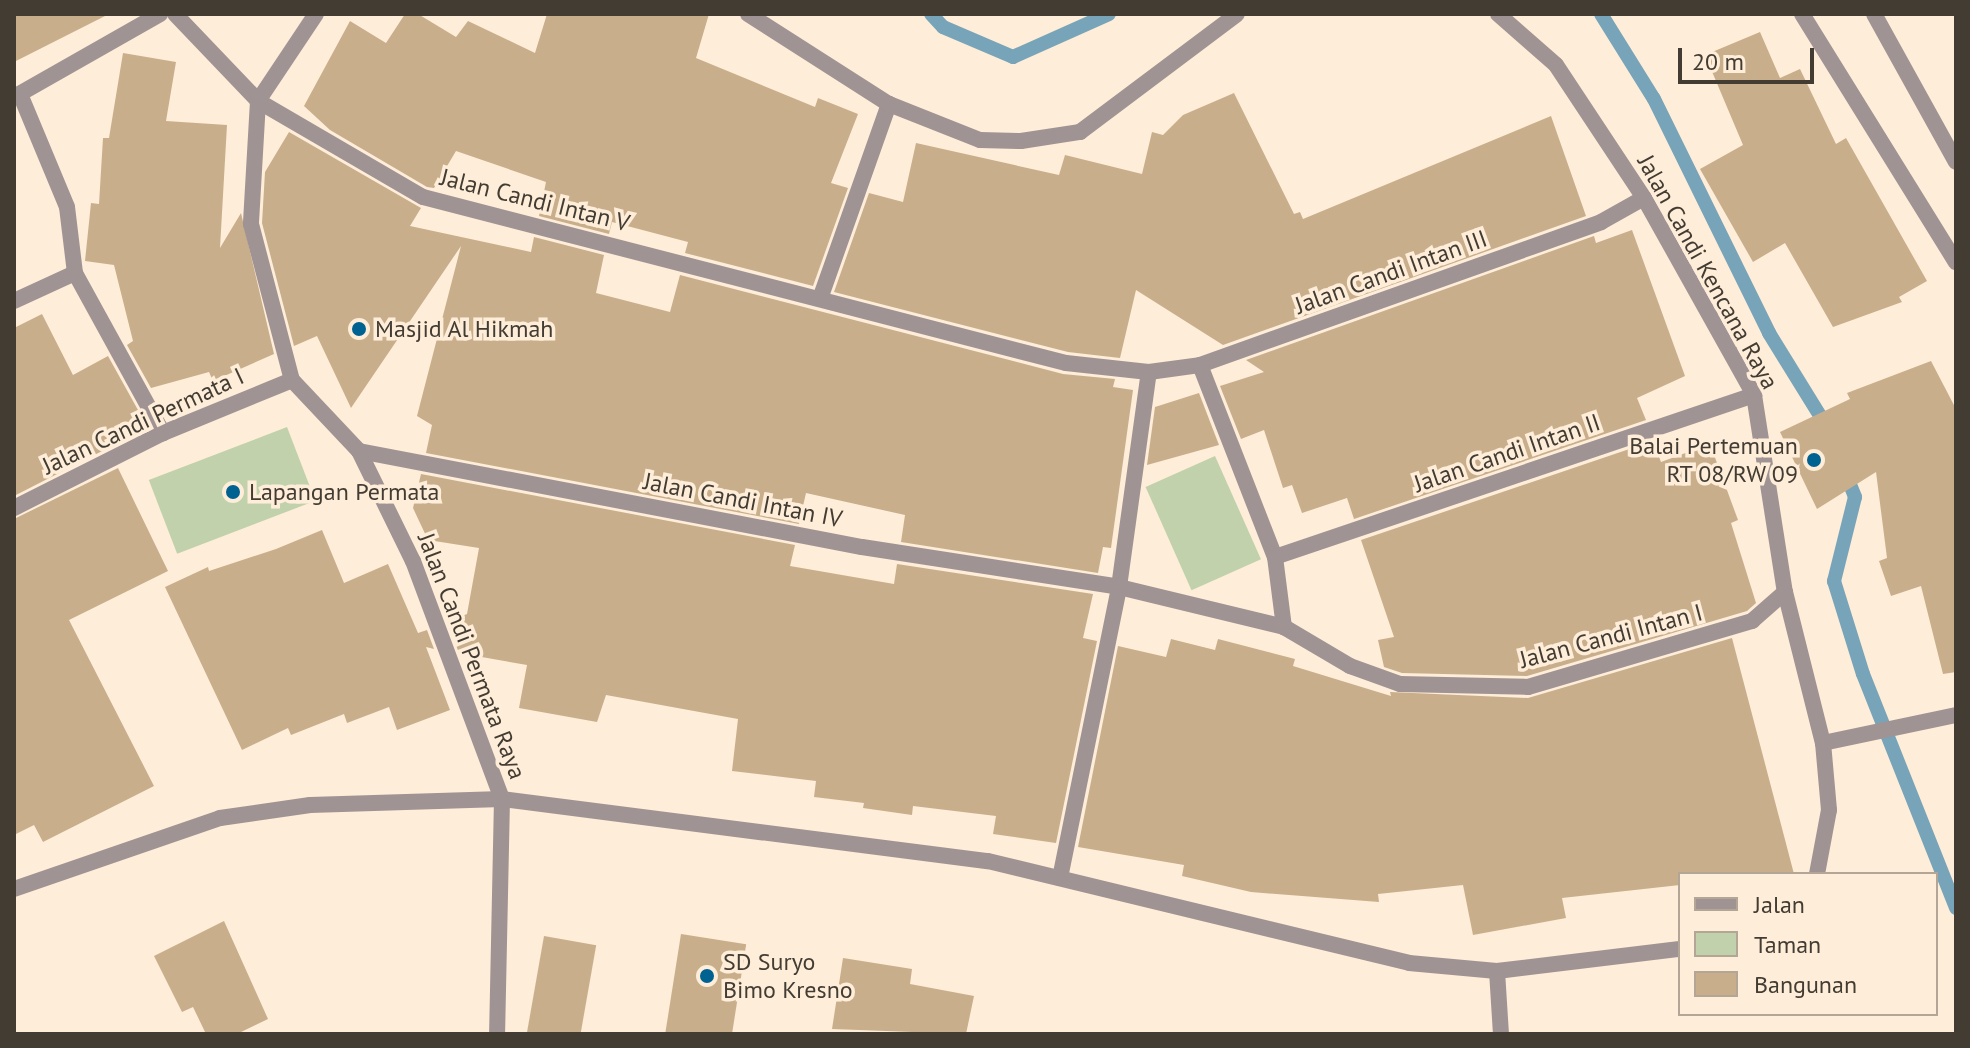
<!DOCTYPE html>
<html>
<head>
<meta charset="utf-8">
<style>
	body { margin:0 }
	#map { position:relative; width:1970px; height:1048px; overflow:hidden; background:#feedd8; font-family:"PT Sans",sans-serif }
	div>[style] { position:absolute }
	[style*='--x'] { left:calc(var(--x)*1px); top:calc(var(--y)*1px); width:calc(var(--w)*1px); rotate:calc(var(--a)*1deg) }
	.green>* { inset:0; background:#c0d1ac; transform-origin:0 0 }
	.stream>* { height:14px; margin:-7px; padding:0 7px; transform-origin:7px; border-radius:7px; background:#77a4b8 }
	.building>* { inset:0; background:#c9ae8c; transform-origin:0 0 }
	.minor>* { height:16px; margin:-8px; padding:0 8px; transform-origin:8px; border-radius:8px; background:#a09393 }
	.tertiary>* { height:16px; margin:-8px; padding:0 8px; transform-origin:8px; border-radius:8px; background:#a09393 }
	.dots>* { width:22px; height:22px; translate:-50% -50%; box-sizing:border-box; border:4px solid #feedd8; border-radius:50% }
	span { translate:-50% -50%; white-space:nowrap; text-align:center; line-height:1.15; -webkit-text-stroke:7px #feedd8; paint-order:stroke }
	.street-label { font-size:24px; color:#423c33 }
	.poi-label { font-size:24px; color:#423c33 }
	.left { translate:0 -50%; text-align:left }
	.right { translate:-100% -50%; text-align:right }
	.frame { position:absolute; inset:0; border:16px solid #423c33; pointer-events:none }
	.legend { position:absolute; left:1678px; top:872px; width:260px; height:144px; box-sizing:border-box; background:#feedd8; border:2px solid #b3a696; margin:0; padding:10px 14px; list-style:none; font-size:24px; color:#423c33 }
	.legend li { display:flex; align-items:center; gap:16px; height:40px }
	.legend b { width:40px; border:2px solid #b3a696 }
	.scale { position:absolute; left:1678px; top:48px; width:136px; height:36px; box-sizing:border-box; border:4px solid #423c33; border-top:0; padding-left:10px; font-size:24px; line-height:28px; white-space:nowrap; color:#423c33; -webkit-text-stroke:6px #feedd8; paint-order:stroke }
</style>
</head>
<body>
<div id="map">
	<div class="green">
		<div style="left:287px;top:427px;width:79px;height:148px;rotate:69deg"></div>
		<div style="left:1215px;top:456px;width:113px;height:76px;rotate:66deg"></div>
	</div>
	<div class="stream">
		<div style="--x:931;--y:14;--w:18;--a:47"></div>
		<div style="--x:943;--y:27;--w:76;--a:23.2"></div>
		<div style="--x:1013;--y:57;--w:105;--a:-24.1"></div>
		<div style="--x:1601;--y:14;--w:100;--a:58.1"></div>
		<div style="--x:1654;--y:99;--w:261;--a:63.8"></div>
		<div style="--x:1769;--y:333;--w:110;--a:58.3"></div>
		<div style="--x:1845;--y:472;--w:27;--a:68"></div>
		<div style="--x:1855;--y:497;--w:87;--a:104"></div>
		<div style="--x:1834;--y:581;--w:97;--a:72.7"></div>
		<div style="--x:1863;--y:674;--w:252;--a:68.3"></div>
	</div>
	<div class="building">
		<div style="clip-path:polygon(14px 14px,109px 14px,14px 62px)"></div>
		<div style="clip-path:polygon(405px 14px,418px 14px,456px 37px,468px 21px,535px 53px,547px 14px,709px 14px,696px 58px,815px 107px,818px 98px,858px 114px,831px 183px,848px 188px,813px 286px,685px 253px,688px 242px,612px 222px,609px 234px,539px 216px,546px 182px,456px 151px,434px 188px,427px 187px,330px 130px,304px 106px,350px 21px,386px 43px)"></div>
		<div style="clip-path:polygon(1760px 32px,1780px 78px,1800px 69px,1836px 144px,1846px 138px,1927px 281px,1899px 297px,1902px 302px,1833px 327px,1785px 243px,1753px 262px,1700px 169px,1743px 145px,1705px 55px)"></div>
		<div style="clip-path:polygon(123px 53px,176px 62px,166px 121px,227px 125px,220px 248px,241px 213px,274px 354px,213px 381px,209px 372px,151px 388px,127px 345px,133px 341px,114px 265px,85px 261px,91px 203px,99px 204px,103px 138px,109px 138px)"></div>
		<div style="clip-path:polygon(1234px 93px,1294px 214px,1300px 212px,1303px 219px,1551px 116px,1586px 216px,1223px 345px,1136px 290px,1120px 358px,1068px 352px,834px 292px,869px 193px,903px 202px,916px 143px,1059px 175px,1065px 155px,1142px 174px,1152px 132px,1163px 135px,1183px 115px)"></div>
		<div style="clip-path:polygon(289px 132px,421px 208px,410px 226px,531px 252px,534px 237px,604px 255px,596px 293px,670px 312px,680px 275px,1063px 374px,1115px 379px,1113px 387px,1133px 390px,1111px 548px,1103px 547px,1098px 573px,901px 542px,905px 515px,806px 493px,799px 524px,426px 453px,432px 425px,417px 416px,461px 246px,351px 408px,317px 336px,294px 346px,262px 223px,265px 172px)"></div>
		<div style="clip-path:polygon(1632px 230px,1685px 376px,1637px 398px,1646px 420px,1354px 519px,1347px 498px,1302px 513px,1292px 485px,1283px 488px,1264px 430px,1241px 439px,1220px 386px,1264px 372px,1246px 360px,1594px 236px,1596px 243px)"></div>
		<div style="clip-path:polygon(42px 314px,73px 375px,108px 356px,143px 419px,104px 440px,108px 448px,14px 496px,14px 328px)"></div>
		<div style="clip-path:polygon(1931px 361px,1956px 409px,1956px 672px,1943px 674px,1921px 586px,1891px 596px,1879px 561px,1887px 558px,1876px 472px,1817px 509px,1780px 432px,1850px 399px,1847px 393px)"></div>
		<div style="clip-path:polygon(1199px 393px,1219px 445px,1147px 465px,1155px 407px)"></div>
		<div style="clip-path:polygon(1653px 441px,1661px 462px,1710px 444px,1738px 520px,1731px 523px,1756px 603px,1747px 611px,1527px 676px,1402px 673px,1384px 667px,1378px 640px,1394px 637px,1361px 540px)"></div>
		<div style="clip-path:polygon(118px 468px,168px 571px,69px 620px,154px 786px,43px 842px,34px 825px,14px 835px,14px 519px)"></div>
		<div style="clip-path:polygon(421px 474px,795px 545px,790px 566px,894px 584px,897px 564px,1093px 594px,1083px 638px,1097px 641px,1056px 843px,993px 834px,996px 816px,913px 806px,912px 815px,863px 808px,864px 803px,814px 797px,816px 781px,732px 771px,738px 719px,606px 695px,597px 722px,519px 708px,527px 665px,459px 653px,447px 622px,467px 614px,479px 548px,428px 540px,413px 508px)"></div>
		<div style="clip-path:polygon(322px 530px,344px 583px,388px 564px,418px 633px,427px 630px,434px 649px,426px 647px,450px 710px,397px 730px,389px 707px,347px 723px,344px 714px,291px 735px,288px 728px,242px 750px,165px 587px,208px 567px,209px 571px,276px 549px)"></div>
		<div style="clip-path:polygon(1732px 638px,1794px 874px,1680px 874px,1680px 885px,1562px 898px,1566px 918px,1473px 935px,1463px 885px,1378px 894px,1379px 902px,1251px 892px,1182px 876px,1184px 865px,1078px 847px,1118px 646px,1166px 657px,1171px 639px,1215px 650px,1218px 639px,1295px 659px,1293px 666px,1391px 696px,1390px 692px,1528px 698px)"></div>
		<div style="clip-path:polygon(224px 921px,268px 1019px,237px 1034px,206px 1034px,193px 1007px,182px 1012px,154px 956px)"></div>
		<div style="left:681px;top:934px;width:66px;height:101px;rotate:9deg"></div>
		<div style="left:544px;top:936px;width:53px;height:99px;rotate:10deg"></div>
		<div style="clip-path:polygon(843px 958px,912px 969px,910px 984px,974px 996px,966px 1034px,832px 1029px)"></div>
	</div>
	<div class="minor">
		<div style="--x:175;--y:14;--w:120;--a:46.3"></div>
		<div style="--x:258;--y:101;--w:191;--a:30.2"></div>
		<div style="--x:423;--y:197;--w:664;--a:14.48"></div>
		<div style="--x:1066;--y:363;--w:83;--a:6.2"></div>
		<div style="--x:1149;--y:372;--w:51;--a:-7.8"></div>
		<div style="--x:1200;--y:365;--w:426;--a:-19.6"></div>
		<div style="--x:1601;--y:222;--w:49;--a:-29.2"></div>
		<div style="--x:316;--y:14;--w:105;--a:123.7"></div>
		<div style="--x:258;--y:101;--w:123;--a:93.3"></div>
		<div style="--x:251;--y:224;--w:161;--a:75.3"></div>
		<div style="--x:292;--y:380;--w:98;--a:46.7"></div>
		<div style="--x:359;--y:451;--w:123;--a:63.9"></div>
		<div style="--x:413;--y:561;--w:254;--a:69.5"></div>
		<div style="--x:502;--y:799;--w:235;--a:91.2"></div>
		<div style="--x:1802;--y:14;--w:292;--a:58.2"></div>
		<div style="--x:1874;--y:14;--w:169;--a:61"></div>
		<div style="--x:20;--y:94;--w:122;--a:67.4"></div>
		<div style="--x:67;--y:207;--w:66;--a:83.1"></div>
		<div style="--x:75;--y:273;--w:183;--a:61.2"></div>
		<div style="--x:14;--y:97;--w:168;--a:-29.6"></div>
		<div style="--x:821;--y:296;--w:204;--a:-70.5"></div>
		<div style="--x:14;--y:301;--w:67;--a:-24.7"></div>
		<div style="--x:1200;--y:365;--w:206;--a:68.7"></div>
		<div style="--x:1275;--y:557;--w:71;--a:82.7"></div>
		<div style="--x:359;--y:451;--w:512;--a:10.81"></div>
		<div style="--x:862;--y:547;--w:260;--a:8.8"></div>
		<div style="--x:1119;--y:587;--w:170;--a:13.6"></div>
		<div style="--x:1284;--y:627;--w:77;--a:30.6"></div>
		<div style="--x:1350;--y:666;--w:53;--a:19.8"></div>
		<div style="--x:1400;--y:684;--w:128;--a:1.3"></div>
		<div style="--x:1528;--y:687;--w:234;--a:-16.4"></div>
		<div style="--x:1752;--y:621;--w:44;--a:-41.3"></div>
		<div style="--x:14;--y:508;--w:167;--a:-26.7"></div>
		<div style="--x:163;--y:433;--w:139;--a:-22.3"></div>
		<div style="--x:1275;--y:557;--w:506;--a:-18.69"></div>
		<div style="--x:1817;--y:874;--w:65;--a:-79.4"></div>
		<div style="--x:1829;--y:810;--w:67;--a:-95.1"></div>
		<div style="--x:1060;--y:878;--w:297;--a:-78.5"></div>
		<div style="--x:1119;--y:587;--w:217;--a:-82.1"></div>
		<div style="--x:14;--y:889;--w:218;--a:-19"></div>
		<div style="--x:220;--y:818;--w:91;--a:-8.2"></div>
		<div style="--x:310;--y:805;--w:192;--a:-1.8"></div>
		<div style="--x:502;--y:799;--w:490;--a:7.3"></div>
		<div style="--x:988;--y:861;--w:433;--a:13.6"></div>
		<div style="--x:1409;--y:963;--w:88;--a:5.2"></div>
		<div style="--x:1497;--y:971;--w:184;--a:-6.9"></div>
		<div style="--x:1497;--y:971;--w:63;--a:86.4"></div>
	</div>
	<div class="tertiary">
		<div style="--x:748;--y:14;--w:167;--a:32.6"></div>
		<div style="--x:889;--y:104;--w:98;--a:21.6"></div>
		<div style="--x:980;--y:140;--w:41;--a:1.4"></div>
		<div style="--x:1021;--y:141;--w:60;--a:-8.7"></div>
		<div style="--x:1080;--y:132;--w:196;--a:-36.9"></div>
		<div style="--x:1498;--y:14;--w:77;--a:41.3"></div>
		<div style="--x:1556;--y:65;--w:159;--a:56.5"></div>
		<div style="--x:1644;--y:198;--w:226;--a:60.8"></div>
		<div style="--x:1754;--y:395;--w:199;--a:81.1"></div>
		<div style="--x:1785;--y:592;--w:156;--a:75.9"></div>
		<div style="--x:1823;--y:743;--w:136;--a:-11.9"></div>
	</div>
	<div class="dots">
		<div style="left:359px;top:329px;background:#006291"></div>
		<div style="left:1814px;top:460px;background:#006291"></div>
		<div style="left:233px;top:492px;background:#006291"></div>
		<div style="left:707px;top:976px;background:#006291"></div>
	</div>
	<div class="street-label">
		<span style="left:535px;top:200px;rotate:14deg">Jalan Candi Intan V</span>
		<span style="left:1391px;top:272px;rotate:-20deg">Jalan Candi Intan III</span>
		<span style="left:1708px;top:272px;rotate:61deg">Jalan Candi Kencana Raya</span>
		<span style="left:143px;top:421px;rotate:-25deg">Jalan Candi Permata I</span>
		<span style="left:1507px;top:453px;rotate:-19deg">Jalan Candi Intan II</span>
		<span style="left:743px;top:500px;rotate:11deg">Jalan Candi Intan IV</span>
		<span style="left:1611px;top:636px;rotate:-15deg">Jalan Candi Intan I</span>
		<span style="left:472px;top:656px;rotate:69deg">Jalan Candi Permata Raya</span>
	</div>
	<div class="poi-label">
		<span class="left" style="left:375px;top:329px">Masjid Al Hikmah</span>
		<span class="right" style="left:1798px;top:460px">Balai Pertemuan<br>RT 08/RW 09</span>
		<span class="left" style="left:249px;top:492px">Lapangan Permata</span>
		<span class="left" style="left:723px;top:976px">SD Suryo<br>Bimo Kresno</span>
	</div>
	<div class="frame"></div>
	<ul class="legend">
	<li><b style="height:10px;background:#a09393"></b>Jalan</li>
	<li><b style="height:22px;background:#c0d1ac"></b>Taman</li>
	<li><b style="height:22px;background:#c9ae8c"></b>Bangunan</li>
	</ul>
	<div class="scale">20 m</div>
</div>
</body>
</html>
